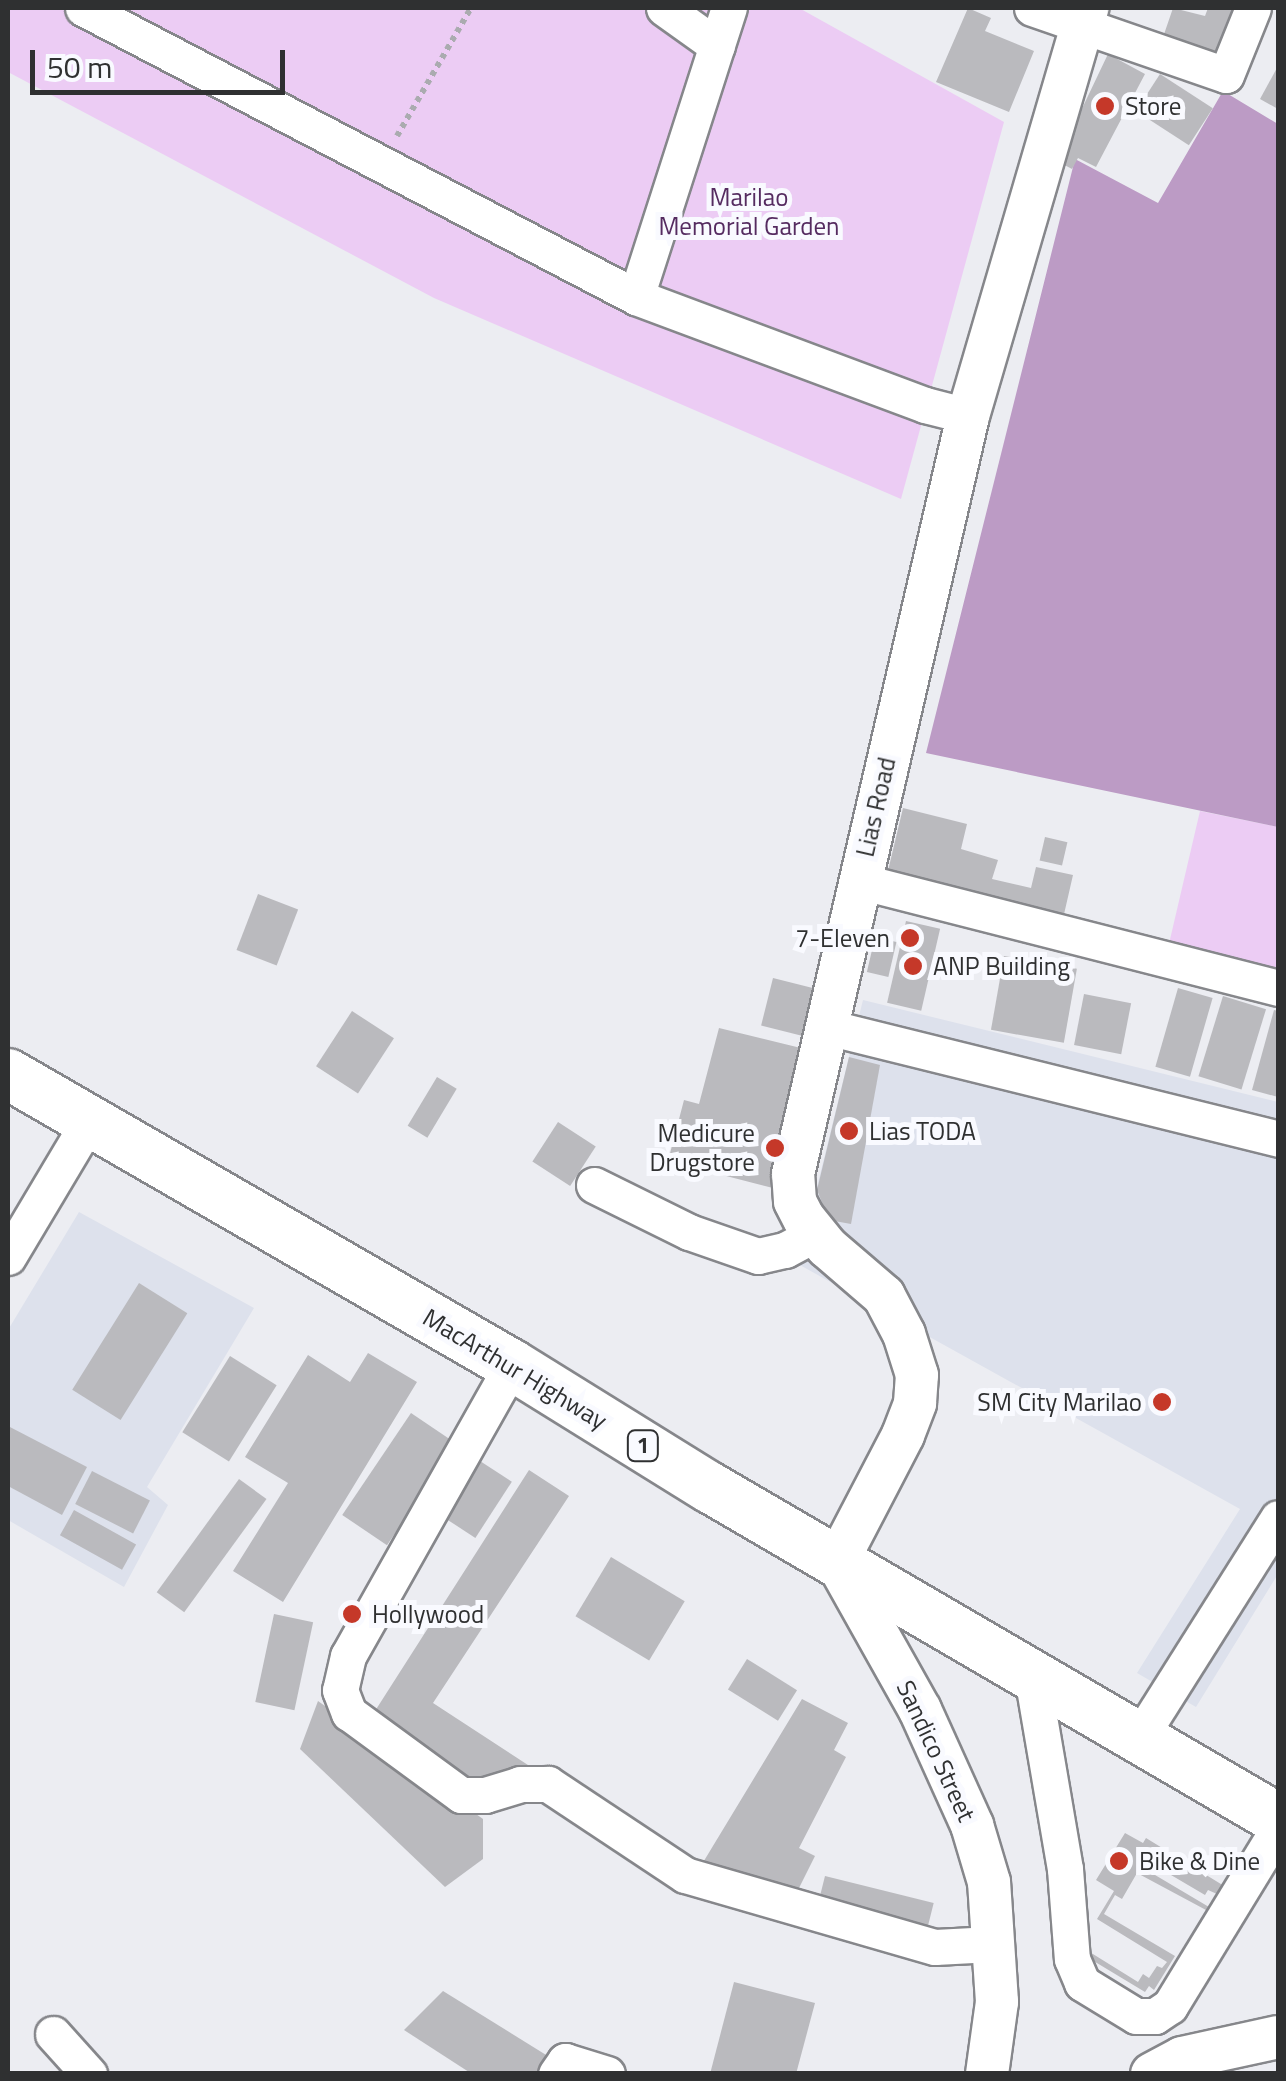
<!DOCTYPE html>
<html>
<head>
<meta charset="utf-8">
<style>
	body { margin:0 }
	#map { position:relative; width:1286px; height:2081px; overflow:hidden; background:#ecedf2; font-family:"Titillium Web",sans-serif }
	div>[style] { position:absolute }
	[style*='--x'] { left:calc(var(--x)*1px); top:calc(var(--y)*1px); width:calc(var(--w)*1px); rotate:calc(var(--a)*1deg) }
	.built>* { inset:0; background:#dde1ec }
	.green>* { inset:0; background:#ecccf4 }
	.forest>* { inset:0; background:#bc9bc5 }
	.building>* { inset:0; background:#bababe; transform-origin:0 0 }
	.path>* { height:6px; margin-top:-3px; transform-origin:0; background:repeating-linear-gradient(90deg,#aaabaf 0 5px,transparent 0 10px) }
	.roads { filter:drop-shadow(2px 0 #86878b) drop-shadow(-2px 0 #86878b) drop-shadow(0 2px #86878b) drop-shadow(0 -2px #86878b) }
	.minor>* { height:35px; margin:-17.5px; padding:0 17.5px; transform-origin:17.5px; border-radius:17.5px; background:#fff }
	.major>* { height:42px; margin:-21px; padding:0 21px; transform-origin:21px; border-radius:21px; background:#fff }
	.highway>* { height:50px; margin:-25px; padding:0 25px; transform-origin:25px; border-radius:25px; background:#fff }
	.dots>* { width:28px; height:28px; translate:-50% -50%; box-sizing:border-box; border:5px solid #f9faff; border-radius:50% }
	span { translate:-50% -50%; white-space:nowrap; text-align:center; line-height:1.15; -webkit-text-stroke:10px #f9faff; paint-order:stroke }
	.shield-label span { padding:2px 8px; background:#f9faff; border:2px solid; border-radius:8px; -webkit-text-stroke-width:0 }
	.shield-label { font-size:22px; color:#2f3031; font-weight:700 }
	.poi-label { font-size:25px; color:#2f3031 }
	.left { translate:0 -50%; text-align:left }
	.right { translate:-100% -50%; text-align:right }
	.park-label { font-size:25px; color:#552b60 }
	.street-label { font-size:25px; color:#2f3031 }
	.frame { position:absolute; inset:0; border:10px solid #2f3031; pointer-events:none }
	.scale { position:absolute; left:30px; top:50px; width:255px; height:45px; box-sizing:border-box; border:5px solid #2f3031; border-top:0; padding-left:12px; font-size:30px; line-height:35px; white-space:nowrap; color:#2f3031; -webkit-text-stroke:8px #f9faff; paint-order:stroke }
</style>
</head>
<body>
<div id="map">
	<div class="built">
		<div style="clip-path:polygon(863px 1000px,1278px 1102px,1278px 1574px,1196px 1707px,1137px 1673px,1240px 1509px,798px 1264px)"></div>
		<div style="clip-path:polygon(79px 1212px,254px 1308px,147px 1487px,168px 1505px,124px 1587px,8px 1520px,8px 1330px)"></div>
	</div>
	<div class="green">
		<div style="clip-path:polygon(8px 8px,799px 8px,1004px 122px,901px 499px,434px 298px,8px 72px)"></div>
		<div style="clip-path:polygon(1200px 811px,1278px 827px,1278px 974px,1168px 948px)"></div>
	</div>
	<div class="forest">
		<div style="clip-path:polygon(1223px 91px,1278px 124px,1278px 827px,926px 753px,1075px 159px,1158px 203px)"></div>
	</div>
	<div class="building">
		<div style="clip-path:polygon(968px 8px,991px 18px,985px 31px,1034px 51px,1009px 112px,936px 82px)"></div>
		<div style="clip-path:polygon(1173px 8px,1205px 16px,1208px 8px,1243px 8px,1224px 64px,1161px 43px)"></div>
		<div style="clip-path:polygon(1108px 54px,1145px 74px,1096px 167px,1078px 158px,1072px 169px,1057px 161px)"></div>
		<div style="clip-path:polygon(1278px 66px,1278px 109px,1260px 99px)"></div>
		<div style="left:1160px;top:74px;width:63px;height:44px;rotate:33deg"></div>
		<div style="clip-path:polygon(903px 808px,967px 824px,961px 849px,998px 860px,992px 879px,1031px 888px,1036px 867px,1073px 875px,1062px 923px,886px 879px)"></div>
		<div style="left:1045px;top:837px;width:23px;height:24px;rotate:13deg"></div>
		<div style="left:258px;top:894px;width:43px;height:60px;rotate:21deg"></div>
		<div style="left:906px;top:921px;width:35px;height:84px;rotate:13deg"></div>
		<div style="left:875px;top:937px;width:22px;height:36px;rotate:13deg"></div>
		<div style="left:1004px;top:956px;width:74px;height:75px;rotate:10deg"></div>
		<div style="left:773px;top:978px;width:45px;height:49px;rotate:14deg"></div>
		<div style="left:1178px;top:988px;width:36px;height:82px;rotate:16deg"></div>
		<div style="left:1084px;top:994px;width:48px;height:52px;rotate:11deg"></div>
		<div style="left:1223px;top:996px;width:45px;height:84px;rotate:17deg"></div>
		<div style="clip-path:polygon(1274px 1010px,1278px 1011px,1278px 1097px,1252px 1090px)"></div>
		<div style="left:352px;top:1011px;width:50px;height:66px;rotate:33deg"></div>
		<div style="clip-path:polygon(719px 1028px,809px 1050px,773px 1188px,668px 1161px,684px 1100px,699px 1104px)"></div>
		<div style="clip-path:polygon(849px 1057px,880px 1065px,851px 1224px,829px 1220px,817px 1190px)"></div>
		<div style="left:437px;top:1077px;width:23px;height:57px;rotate:31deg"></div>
		<div style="left:558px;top:1122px;width:45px;height:47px;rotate:33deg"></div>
		<div style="left:139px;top:1283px;width:57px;height:126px;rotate:32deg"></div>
		<div style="clip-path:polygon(368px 1353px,417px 1382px,283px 1602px,233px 1571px,288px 1483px,245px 1457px,308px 1355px,350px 1382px)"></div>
		<div style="left:230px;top:1356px;width:55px;height:90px;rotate:32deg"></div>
		<div style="left:411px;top:1413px;width:54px;height:123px;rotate:34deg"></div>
		<div style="clip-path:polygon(8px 1426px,87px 1467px,62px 1515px,8px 1486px)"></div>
		<div style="left:480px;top:1461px;width:38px;height:67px;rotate:33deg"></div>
		<div style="clip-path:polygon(529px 1470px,569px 1496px,433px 1703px,528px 1765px,503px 1803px,375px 1711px)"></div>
		<div style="left:92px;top:1471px;width:65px;height:37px;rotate:27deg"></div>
		<div style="left:239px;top:1479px;width:34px;height:140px;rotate:36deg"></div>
		<div style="left:74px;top:1510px;width:71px;height:29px;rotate:29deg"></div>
		<div style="left:611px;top:1557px;width:86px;height:69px;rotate:31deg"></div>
		<div style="left:274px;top:1614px;width:40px;height:90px;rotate:12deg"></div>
		<div style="left:747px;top:1659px;width:59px;height:36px;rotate:32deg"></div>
		<div style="clip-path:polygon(802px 1699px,848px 1723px,834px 1750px,846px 1757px,799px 1848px,815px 1856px,793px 1900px,696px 1874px)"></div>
		<div style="clip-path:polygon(318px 1701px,483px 1819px,483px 1859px,445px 1887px,300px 1749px)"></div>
		<div style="clip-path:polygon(evenodd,1125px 1833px,1143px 1843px,1146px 1838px,1229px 1889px,1183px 1965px,1176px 1960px,1206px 1910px,1137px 1873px,1122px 1899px,1115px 1895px,1104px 1914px,1175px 1956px,1154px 1990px,1149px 1986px,1145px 1992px,1077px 1951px,1080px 1946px,1138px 1982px,1143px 1974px,1149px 1978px,1157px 1966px,1162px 1968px,1167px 1962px,1097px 1919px,1114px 1891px,1096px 1880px,1125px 1833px,1154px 1865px,1205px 1895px,1208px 1890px,1217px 1894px,1209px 1907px,1150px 1872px,1154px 1865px)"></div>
		<div style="left:825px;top:1876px;width:112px;height:33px;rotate:14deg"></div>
		<div style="clip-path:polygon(734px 1982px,815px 2003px,796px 2074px,710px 2074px)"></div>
		<div style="clip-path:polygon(443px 1991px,551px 2058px,541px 2074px,472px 2074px,404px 2030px)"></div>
	</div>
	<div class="path">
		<div style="--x:397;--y:136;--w:148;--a:-60"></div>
	</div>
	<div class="roads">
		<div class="minor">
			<div style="--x:83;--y:8;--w:624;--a:27.59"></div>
			<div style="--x:636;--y:297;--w:309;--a:20.5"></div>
			<div style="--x:925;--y:405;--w:44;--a:14.3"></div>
			<div style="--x:664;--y:8;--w:65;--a:35.6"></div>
			<div style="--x:1032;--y:8;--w:205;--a:19.1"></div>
			<div style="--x:1226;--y:75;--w:72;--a:-68.1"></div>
			<div style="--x:636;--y:297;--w:304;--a:-72.2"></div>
			<div style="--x:859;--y:881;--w:432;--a:14.3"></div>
			<div style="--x:827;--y:1027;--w:465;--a:13.9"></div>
			<div style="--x:594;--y:1185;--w:106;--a:26.3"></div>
			<div style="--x:689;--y:1232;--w:73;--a:19.2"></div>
			<div style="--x:758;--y:1256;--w:28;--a:-13"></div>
			<div style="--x:785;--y:1250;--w:34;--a:-28"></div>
			<div style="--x:8;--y:1257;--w:158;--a:-59.2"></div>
			<div style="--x:512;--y:1365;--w:334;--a:119.4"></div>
			<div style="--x:348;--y:1656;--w:35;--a:103"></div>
			<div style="--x:340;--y:1690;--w:25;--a:69"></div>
			<div style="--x:349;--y:1713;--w:139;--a:36.2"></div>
			<div style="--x:461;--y:1795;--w:24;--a:0"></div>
			<div style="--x:485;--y:1795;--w:37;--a:-17"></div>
			<div style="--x:520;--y:1784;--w:28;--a:0"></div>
			<div style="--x:548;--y:1784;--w:164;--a:33.6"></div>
			<div style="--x:685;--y:1875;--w:260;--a:16.1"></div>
			<div style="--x:935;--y:1947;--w:57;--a:-3"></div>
			<div style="--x:1032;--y:1676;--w:196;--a:80.3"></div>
			<div style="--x:1065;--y:1869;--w:90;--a:85.6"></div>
			<div style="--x:1072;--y:1959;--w:26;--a:67"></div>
			<div style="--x:1082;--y:1983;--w:63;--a:31.4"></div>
			<div style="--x:1136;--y:2016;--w:19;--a:0"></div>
			<div style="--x:1155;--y:2016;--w:18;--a:-34"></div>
			<div style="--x:1170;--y:2006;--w:207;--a:-58.6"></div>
			<div style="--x:1139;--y:1738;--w:260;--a:-57.7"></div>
			<div style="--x:53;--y:2034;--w:54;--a:48"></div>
			<div style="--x:556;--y:2074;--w:16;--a:-55"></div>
			<div style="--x:565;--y:2061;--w:44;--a:17.2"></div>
		</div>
		<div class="major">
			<div style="--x:987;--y:2074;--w:73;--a:-82.1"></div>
			<div style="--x:997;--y:2002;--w:120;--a:-93.8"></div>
			<div style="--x:989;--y:1882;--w:59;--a:-106.6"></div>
			<div style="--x:972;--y:1825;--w:126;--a:-114.3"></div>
			<div style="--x:920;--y:1710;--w:170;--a:-119.3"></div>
			<div style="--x:837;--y:1562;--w:143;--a:-62.5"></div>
			<div style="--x:903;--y:1435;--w:34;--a:-69"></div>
			<div style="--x:915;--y:1403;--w:28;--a:-86"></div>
			<div style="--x:917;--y:1375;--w:43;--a:-107.6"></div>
			<div style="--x:904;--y:1334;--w:43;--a:-117.8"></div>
			<div style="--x:884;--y:1296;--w:75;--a:-139.3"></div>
			<div style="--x:827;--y:1247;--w:36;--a:-129"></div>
			<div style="--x:804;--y:1219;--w:20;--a:-117"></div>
			<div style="--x:795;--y:1201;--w:27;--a:-94"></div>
			<div style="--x:793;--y:1174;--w:778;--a:-77"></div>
			<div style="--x:968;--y:416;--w:425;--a:-73.7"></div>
			<div style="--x:1152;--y:2074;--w:34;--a:-28"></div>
			<div style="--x:1182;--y:2058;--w:98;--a:-12.3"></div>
		</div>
		<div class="highway">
			<div style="--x:8;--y:1074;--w:582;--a:30"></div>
			<div style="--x:512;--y:1365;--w:232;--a:31.8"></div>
			<div style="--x:709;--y:1487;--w:659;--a:30.26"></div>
		</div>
	</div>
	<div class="dots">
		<div style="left:1105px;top:106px;background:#c53829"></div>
		<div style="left:910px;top:938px;background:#c53829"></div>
		<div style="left:913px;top:966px;background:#c53829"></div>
		<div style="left:849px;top:1131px;background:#c53829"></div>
		<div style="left:775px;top:1148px;background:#c53829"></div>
		<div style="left:1162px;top:1402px;background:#c53829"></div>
		<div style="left:352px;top:1614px;background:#c53829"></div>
		<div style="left:1119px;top:1861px;background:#c53829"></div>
	</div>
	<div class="shield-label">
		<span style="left:643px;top:1446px">1</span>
	</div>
	<div class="poi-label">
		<span class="left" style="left:1125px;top:106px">Store</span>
		<span class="right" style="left:890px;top:938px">7-Eleven</span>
		<span class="left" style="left:933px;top:966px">ANP Building</span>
		<span class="left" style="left:869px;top:1131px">Lias TODA</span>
		<span class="right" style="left:755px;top:1148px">Medicure<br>Drugstore</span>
		<span class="right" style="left:1142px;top:1402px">SM City Marilao</span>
		<span class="left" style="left:372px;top:1614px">Hollywood</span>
		<span class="left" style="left:1139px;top:1861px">Bike &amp; Dine</span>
	</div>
	<div class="park-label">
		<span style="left:749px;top:212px">Marilao<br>Memorial Garden</span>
	</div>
	<div class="street-label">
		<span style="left:876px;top:807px;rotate:-77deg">Lias Road</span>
		<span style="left:515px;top:1369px;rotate:31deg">MacArthur Highway</span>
		<span style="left:936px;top:1751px;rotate:65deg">Sandico Street</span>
	</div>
	<div class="frame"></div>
	<div class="scale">50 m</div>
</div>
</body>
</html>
